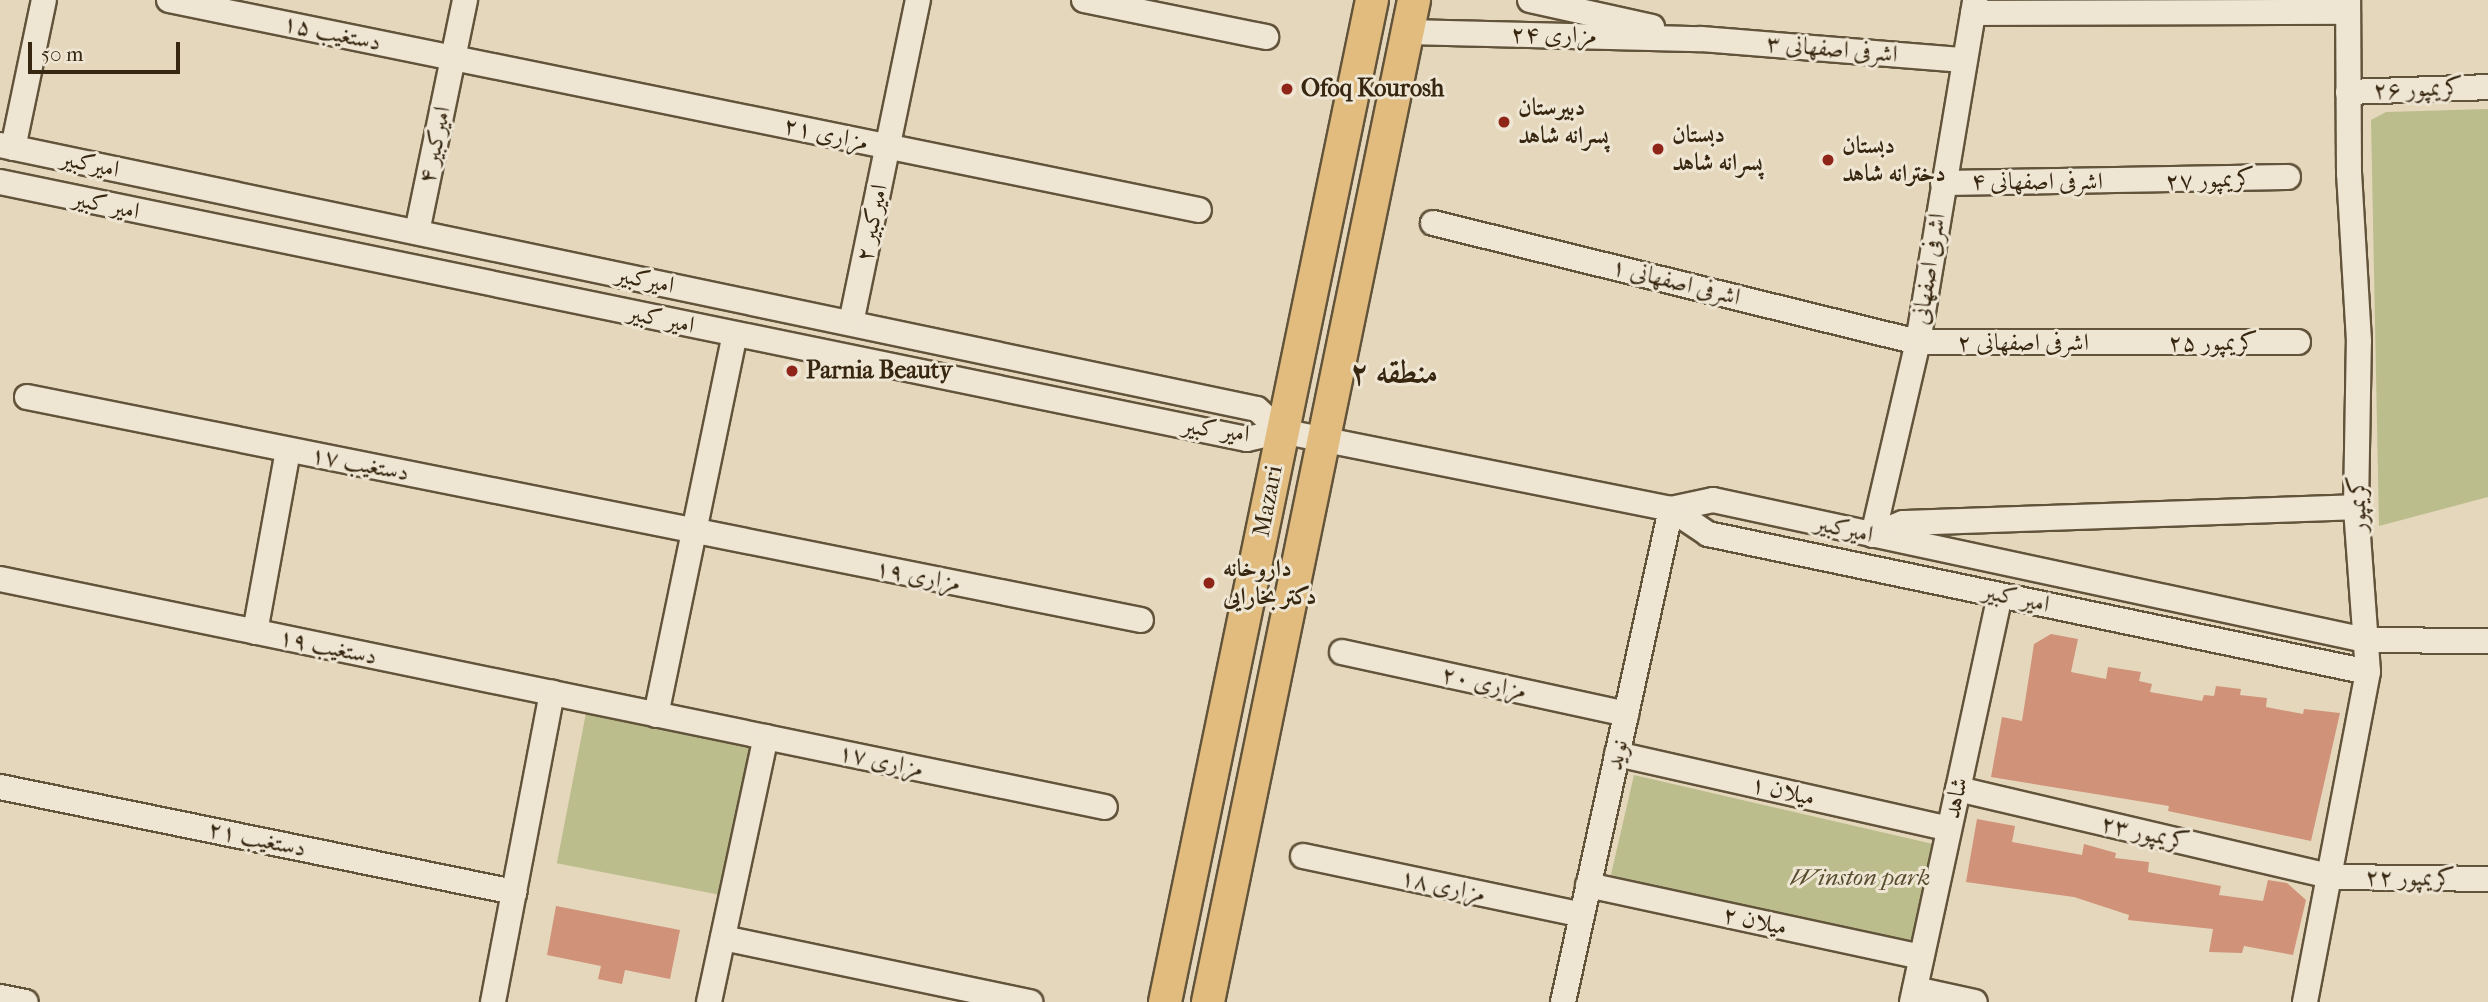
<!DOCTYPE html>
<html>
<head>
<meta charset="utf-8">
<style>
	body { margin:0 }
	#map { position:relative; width:2488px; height:1002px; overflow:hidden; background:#e5d7bc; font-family:"IM FELL French Canon",Amiri,serif }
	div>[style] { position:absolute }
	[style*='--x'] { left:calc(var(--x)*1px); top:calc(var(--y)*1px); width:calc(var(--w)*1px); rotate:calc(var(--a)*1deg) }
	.green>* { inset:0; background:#bbbd8c; transform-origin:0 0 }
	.building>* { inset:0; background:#d09279 }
	.roads { filter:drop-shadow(2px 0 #62533b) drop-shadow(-2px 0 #62533b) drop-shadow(0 2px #62533b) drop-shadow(0 -2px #62533b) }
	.minor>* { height:24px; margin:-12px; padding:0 12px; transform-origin:12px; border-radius:12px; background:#eee5d3 }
	.major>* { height:32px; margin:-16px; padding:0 16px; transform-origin:16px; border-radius:16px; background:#e2bc7e }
	.dots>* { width:19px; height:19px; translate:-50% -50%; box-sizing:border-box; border:4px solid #eee5d3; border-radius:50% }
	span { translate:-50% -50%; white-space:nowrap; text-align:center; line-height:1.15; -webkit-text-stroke:6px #eee5d3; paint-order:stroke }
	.street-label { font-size:24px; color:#372710 }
	.poi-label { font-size:24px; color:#372710; font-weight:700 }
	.left { translate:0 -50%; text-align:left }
	.park-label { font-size:24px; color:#584c2f; font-style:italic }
	.district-label { font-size:32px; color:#372710; font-weight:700 }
	.scale { position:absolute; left:28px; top:42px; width:152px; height:32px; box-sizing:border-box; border:4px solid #372710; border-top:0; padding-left:9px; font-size:21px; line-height:24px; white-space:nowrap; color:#372710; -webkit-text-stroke:5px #eee5d3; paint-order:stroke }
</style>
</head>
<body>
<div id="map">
	<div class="green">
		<div style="clip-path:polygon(2488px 109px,2488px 497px,2379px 526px,2371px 120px,2386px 112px)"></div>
		<div style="left:586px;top:713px;width:171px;height:153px;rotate:11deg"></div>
		<div style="left:1634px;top:775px;width:308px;height:103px;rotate:13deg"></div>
	</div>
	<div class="building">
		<div style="clip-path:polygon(2051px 634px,2078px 639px,2071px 672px,2106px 679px,2108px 667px,2128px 670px,2141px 672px,2139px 681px,2152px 684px,2150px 692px,2202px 701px,2204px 695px,2214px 696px,2216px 686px,2241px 689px,2240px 695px,2267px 698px,2266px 707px,2303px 714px,2304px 709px,2340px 713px,2311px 841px,2168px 811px,2169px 806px,1991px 777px,2002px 717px,2022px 721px,2034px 644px)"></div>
		<div style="clip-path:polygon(1977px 819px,2015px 826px,2012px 842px,2082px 855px,2084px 844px,2116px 853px,2115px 858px,2149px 862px,2148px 872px,2221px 886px,2219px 895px,2263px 901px,2268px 880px,2287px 883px,2306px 900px,2293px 955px,2244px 946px,2242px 953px,2209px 952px,2213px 929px,2128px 920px,2129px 915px,2074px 897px,1966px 882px)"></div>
		<div style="clip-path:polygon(556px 906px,680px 930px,670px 979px,625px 970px,622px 984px,598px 979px,601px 966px,547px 955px)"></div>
	</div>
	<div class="roads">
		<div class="minor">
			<div style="--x:169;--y:0;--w:1051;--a:11.52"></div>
			<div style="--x:1084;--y:0;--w:186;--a:11.5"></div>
			<div style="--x:1530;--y:0;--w:125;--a:12.5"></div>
			<div style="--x:1973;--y:13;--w:375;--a:-0.2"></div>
			<div style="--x:1407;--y:32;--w:294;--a:1.4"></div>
			<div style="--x:1701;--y:39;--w:264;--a:4.6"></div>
			<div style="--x:2348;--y:92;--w:140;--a:-2"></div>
			<div style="--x:0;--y:145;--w:1284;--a:11.86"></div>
			<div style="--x:1257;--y:409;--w:33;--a:43"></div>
			<div style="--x:13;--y:148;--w:151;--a:-78.2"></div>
			<div style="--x:0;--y:182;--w:1273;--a:11.65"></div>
			<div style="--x:1247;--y:439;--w:35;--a:-13"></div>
			<div style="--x:1281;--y:431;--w:398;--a:11.3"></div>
			<div style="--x:1671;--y:509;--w:43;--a:-12.1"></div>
			<div style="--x:1713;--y:500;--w:667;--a:12.12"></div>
			<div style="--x:2365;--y:640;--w:123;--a:0.5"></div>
			<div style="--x:1943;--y:183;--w:345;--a:-1"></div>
			<div style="--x:1433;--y:223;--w:499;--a:13.8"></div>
			<div style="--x:1918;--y:342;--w:380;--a:0"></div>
			<div style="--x:417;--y:232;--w:237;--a:-78.3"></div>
			<div style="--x:851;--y:323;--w:330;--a:-78.3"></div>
			<div style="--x:27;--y:397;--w:1136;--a:11.32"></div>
			<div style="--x:1671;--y:509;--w:45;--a:34"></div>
			<div style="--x:1708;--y:534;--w:674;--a:11.81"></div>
			<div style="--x:1873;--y:535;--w:198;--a:-76.9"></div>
			<div style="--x:1918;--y:342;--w:347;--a:-80.5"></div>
			<div style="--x:1873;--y:535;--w:32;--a:-22"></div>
			<div style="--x:1903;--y:523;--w:453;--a:-2"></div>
			<div style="--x:0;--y:579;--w:1128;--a:11.66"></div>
			<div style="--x:255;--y:632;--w:185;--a:-79.7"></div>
			<div style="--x:1342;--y:652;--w:291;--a:12.3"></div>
			<div style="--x:656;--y:715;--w:389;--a:-78.3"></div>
			<div style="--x:1617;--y:754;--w:340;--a:12.7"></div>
			<div style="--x:0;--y:787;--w:525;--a:11.55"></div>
			<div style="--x:1958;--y:789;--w:385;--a:13.2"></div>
			<div style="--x:2333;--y:877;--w:155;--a:0.7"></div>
			<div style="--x:1303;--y:856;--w:285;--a:11.9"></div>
			<div style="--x:1588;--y:885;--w:341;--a:12.2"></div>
			<div style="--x:723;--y:938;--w:314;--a:11.8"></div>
			<div style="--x:1915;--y:989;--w:61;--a:12.2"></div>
			<div style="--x:0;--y:997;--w:26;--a:11"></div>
			<div style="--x:493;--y:1002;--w:315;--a:-79.2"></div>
			<div style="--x:709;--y:1002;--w:271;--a:-77.9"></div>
			<div style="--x:1563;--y:1002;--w:505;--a:-77.64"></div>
			<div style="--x:1912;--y:1002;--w:416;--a:-77.8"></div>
			<div style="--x:2305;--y:1002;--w:336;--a:-79.2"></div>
			<div style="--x:2368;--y:672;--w:165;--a:-94.2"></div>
			<div style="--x:2356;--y:507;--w:166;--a:-89"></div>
			<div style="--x:2359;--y:341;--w:167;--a:-93.4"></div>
			<div style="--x:2349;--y:174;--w:174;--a:-90.3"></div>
		</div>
		<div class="major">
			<div style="--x:1165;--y:1002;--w:1023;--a:-78.33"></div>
			<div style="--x:1208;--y:1002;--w:1023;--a:-78.38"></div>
		</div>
	</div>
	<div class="dots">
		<div style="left:1287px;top:89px;background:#8f2418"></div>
		<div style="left:1504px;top:122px;background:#8f2418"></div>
		<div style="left:1658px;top:149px;background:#8f2418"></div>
		<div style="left:1828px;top:160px;background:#8f2418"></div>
		<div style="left:792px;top:371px;background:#8f2418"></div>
		<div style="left:1209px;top:583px;background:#8f2418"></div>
	</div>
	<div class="street-label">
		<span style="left:332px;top:33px;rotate:12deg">دستغیب ۱۵</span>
		<span style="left:1554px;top:35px;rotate:1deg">مزاری ۲۴</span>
		<span style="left:1832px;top:49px;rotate:5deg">اشرفی اصفهانی ۳</span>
		<span style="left:2418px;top:89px;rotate:-2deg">کریمپور ۲۶</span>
		<span style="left:826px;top:134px;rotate:12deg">مزاری ۲۱</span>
		<span style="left:435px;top:145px;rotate:-78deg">امیرکبیر ۴</span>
		<span style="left:90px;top:164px;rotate:12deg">امیرکبیر</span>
		<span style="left:2210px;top:180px;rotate:-2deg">کریمپور ۲۷</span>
		<span style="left:2037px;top:182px">اشرفی اصفهانی ۴</span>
		<span style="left:106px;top:205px;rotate:12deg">امیر کبیر</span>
		<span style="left:872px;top:223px;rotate:-78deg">امیرکبیر ۲</span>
		<span style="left:1929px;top:269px;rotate:-81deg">اشرفی اصفهانی</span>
		<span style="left:645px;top:280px;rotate:12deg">امیرکبیر</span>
		<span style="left:1676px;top:282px;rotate:14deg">اشرفی اصفهانی ۱</span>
		<span style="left:661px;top:319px;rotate:12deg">امیر کبیر</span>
		<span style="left:2023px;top:343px">اشرفی اصفهانی ۲</span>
		<span style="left:2213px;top:343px">کریمپور ۲۵</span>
		<span style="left:1216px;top:430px;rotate:8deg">امیر کبیر</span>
		<span style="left:360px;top:464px;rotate:11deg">دستغیب ۱۷</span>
		<span style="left:1268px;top:501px;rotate:-79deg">Mazari</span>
		<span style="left:2358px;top:504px;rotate:-91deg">کریمپور</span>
		<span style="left:1844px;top:529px;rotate:13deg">امیرکبیر</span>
		<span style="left:918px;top:576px;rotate:11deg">مزاری ۱۹</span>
		<span style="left:2016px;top:598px;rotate:12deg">امیر کبیر</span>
		<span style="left:328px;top:647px;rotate:12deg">دستغیب ۱۹</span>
		<span style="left:1484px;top:683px;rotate:12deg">مزاری ۲۰</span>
		<span style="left:1617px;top:755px;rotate:-78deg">نوید</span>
		<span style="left:881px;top:761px;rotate:12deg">مزاری ۱۷</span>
		<span style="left:1783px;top:791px;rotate:13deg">میلان ۱</span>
		<span style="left:1956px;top:798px;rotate:-78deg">شاهد</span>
		<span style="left:2145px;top:833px;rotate:13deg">کریمپور ۲۳</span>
		<span style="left:257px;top:839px;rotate:12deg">دستغیب ۲۱</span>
		<span style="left:2410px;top:878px;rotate:1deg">کریمپور ۲۲</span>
		<span style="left:1443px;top:886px;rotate:12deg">مزاری ۱۸</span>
		<span style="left:1755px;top:921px;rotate:12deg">میلان ۲</span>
	</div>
	<div class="poi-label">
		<span class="left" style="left:1301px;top:89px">Ofoq Kourosh</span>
		<span class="left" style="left:1518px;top:122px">دبیرستان<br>پسرانه شاهد</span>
		<span class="left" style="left:1672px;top:149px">دبستان<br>پسرانه شاهد</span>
		<span class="left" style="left:1842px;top:160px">دبستان<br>دخترانه شاهد</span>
		<span class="left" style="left:806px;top:371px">Parnia Beauty</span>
		<span class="left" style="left:1223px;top:583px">داروخانه<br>دکتر بخارایی</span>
	</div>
	<div class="park-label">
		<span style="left:1860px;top:878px">Winston park</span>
	</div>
	<div class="district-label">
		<span style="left:1394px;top:373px">منطقه ۲</span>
	</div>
	<div class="scale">50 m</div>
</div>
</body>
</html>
